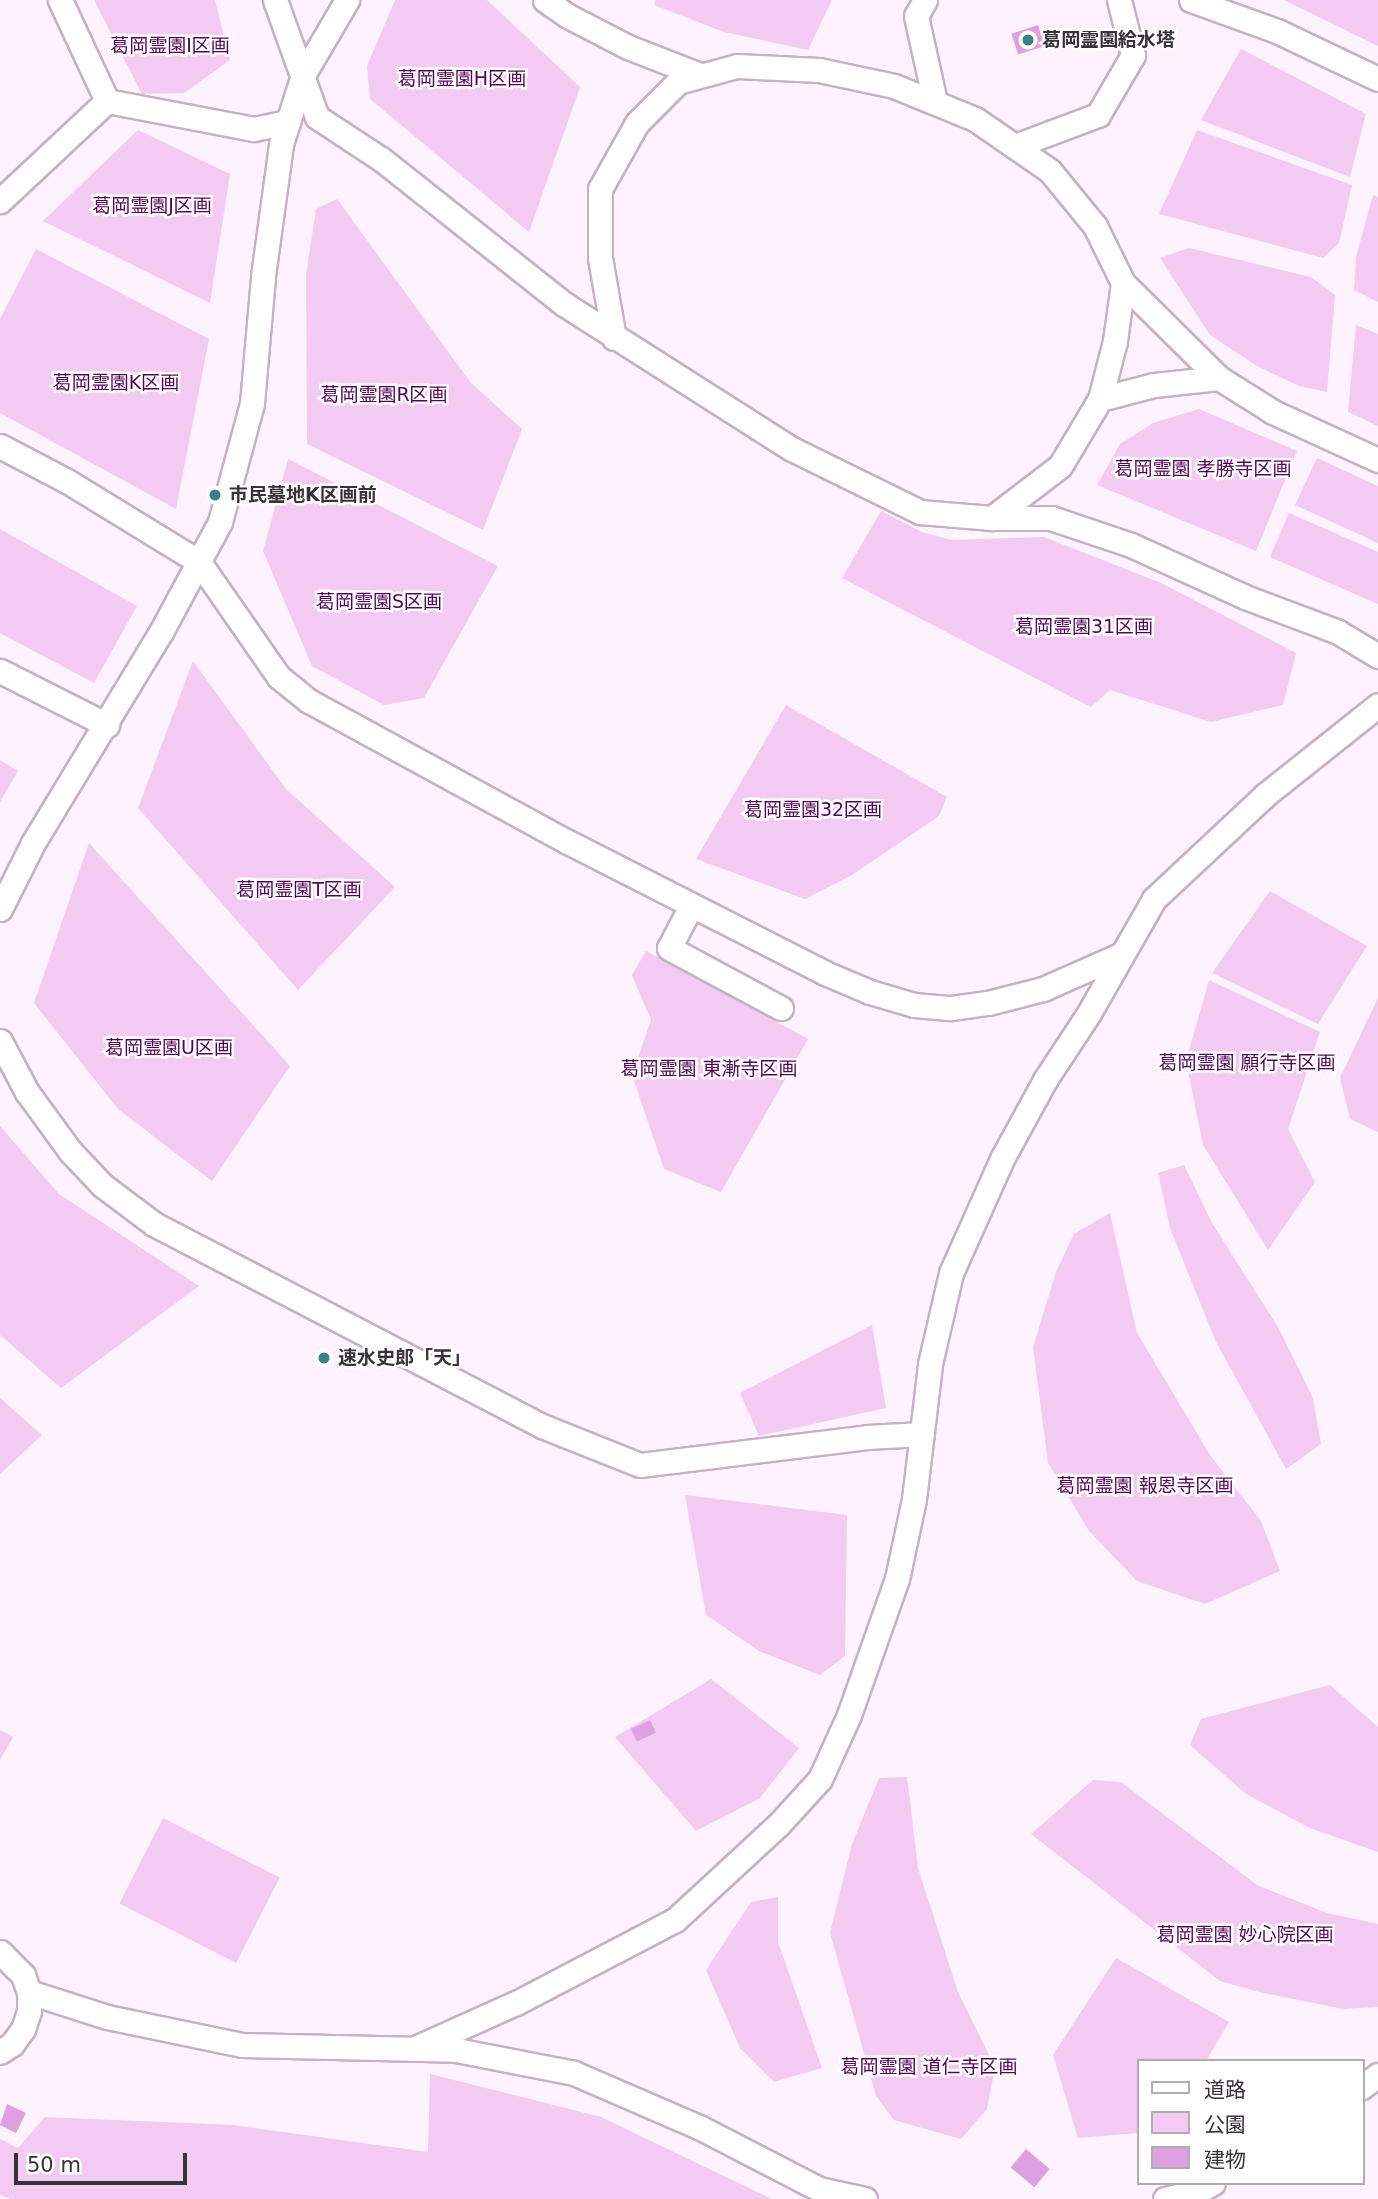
<!DOCTYPE html>
<html>
<head>
<meta charset="utf-8">
<style>
	body { margin:0 }
	#map { position:relative; width:1378px; height:2199px; overflow:hidden; background:#fef2fe; font-family:"DejaVu Sans","Noto Sans JP",sans-serif }
	div>[style] { position:absolute }
	[style*='--x'] { left:calc(var(--x)*1px); top:calc(var(--y)*1px); width:calc(var(--w)*1px); rotate:calc(var(--a)*1deg) }
	.green>* { inset:0; background:#f2caf2; transform-origin:0 0 }
	.building>* { inset:0; background:#dea0e0; transform-origin:0 0 }
	.roads { filter:drop-shadow(2px 0 #c4b2c4) drop-shadow(-2px 0 #c4b2c4) drop-shadow(0 2px #c4b2c4) drop-shadow(0 -2px #c4b2c4) }
	.street>* { height:23px; margin:-11.5px; padding:0 11.5px; transform-origin:11.5px; border-radius:11.5px; background:#fff }
	.dots>* { width:19px; height:19px; translate:-50% -50%; box-sizing:border-box; border:4px solid #fff; border-radius:50% }
	span { translate:-50% -50%; white-space:nowrap; text-align:center; line-height:1.15; -webkit-text-stroke:5px #fff; paint-order:stroke }
	.poi-label { font-size:19px; color:#3a323a; font-weight:700 }
	.left { translate:0 -50%; text-align:left }
	.park-label { font-size:19px; color:#520357 }
	.legend { position:absolute; left:1137px; top:2059px; width:228px; height:126px; box-sizing:border-box; background:#fff; border:2px solid #b0adb0; margin:0; padding:9px 12px; list-style:none; font-size:21px; color:#3a323a }
	.legend li { display:flex; align-items:center; gap:14px; height:35px }
	.legend b { width:35px; border:2px solid #b0adb0 }
	.scale { position:absolute; left:14px; top:2153px; width:173px; height:32px; box-sizing:border-box; border:4px solid #3a323a; border-top:0; padding-left:9px; font-size:21px; line-height:24px; white-space:nowrap; color:#3a323a; -webkit-text-stroke:5px #fff; paint-order:stroke }
</style>
</head>
<body>
<div id="map">
	<div class="green">
		<div style="clip-path:polygon(94px 0,215px 0,230px 60px,184px 93px,142px 94px)"></div>
		<div style="clip-path:polygon(395px 0,487px 0,580px 87px,529px 232px,370px 99px,367px 66px)"></div>
		<div style="clip-path:polygon(656px 0,832px 0,808px 50px,724px 32px,654px 5px)"></div>
		<div style="clip-path:polygon(1284px 0,1378px 0,1378px 46px)"></div>
		<div style="clip-path:polygon(1241px 49px,1366px 114px,1350px 177px,1201px 120px)"></div>
		<div style="clip-path:polygon(138px 130px,230px 174px,210px 303px,43px 221px)"></div>
		<div style="clip-path:polygon(1197px 130px,1352px 185px,1339px 243px,1323px 258px,1159px 214px)"></div>
		<div style="clip-path:polygon(1373px 195px,1378px 197px,1378px 302px,1354px 290px,1356px 257px)"></div>
		<div style="clip-path:polygon(337px 199px,471px 383px,522px 429px,483px 530px,307px 444px,306px 275px,316px 209px)"></div>
		<div style="clip-path:polygon(1189px 248px,1311px 277px,1335px 295px,1327px 392px,1299px 386px,1257px 366px,1210px 335px,1160px 258px)"></div>
		<div style="clip-path:polygon(36px 249px,209px 339px,176px 509px,0 413px,0 319px)"></div>
		<div style="clip-path:polygon(1356px 325px,1378px 334px,1378px 426px,1348px 412px)"></div>
		<div style="clip-path:polygon(1199px 409px,1297px 451px,1256px 551px,1097px 485px,1120px 444px,1153px 423px)"></div>
		<div style="clip-path:polygon(1317px 458px,1378px 486px,1378px 543px,1295px 505px)"></div>
		<div style="clip-path:polygon(288px 459px,498px 566px,424px 698px,384px 705px,312px 666px,263px 551px)"></div>
		<div style="clip-path:polygon(881px 511px,922px 532px,952px 540px,1044px 537px,1161px 583px,1296px 653px,1283px 705px,1211px 722px,1110px 690px,1091px 707px,842px 578px)"></div>
		<div style="clip-path:polygon(1289px 513px,1378px 552px,1378px 604px,1270px 557px)"></div>
		<div style="clip-path:polygon(0 529px,137px 606px,94px 683px,0 633px)"></div>
		<div style="clip-path:polygon(193px 661px,286px 789px,395px 887px,298px 990px,138px 808px)"></div>
		<div style="clip-path:polygon(786px 705px,947px 797px,939px 816px,852px 875px,805px 899px,696px 859px)"></div>
		<div style="clip-path:polygon(0 760px,18px 771px,0 802px)"></div>
		<div style="clip-path:polygon(89px 843px,290px 1066px,212px 1181px,118px 1109px,34px 1003px)"></div>
		<div style="clip-path:polygon(1270px 891px,1367px 946px,1318px 1024px,1212px 973px)"></div>
		<div style="clip-path:polygon(646px 951px,808px 1039px,721px 1192px,664px 1169px,632px 1075px,651px 1020px,632px 975px)"></div>
		<div style="clip-path:polygon(1209px 980px,1320px 1032px,1288px 1129px,1315px 1182px,1268px 1250px,1203px 1145px,1186px 1061px)"></div>
		<div style="clip-path:polygon(1378px 998px,1378px 1132px,1350px 1119px,1340px 1078px)"></div>
		<div style="clip-path:polygon(0 1126px,59px 1194px,199px 1286px,61px 1388px,0 1335px)"></div>
		<div style="clip-path:polygon(1184px 1165px,1212px 1223px,1278px 1327px,1313px 1398px,1321px 1444px,1286px 1469px,1216px 1342px,1170px 1228px,1158px 1173px)"></div>
		<div style="clip-path:polygon(1110px 1213px,1137px 1333px,1210px 1455px,1261px 1521px,1280px 1571px,1205px 1604px,1137px 1581px,1089px 1531px,1048px 1463px,1033px 1347px,1056px 1272px,1074px 1234px)"></div>
		<div style="clip-path:polygon(872px 1325px,886px 1408px,759px 1436px,740px 1393px)"></div>
		<div style="clip-path:polygon(0 1398px,42px 1435px,0 1474px)"></div>
		<div style="clip-path:polygon(685px 1495px,847px 1515px,845px 1656px,820px 1675px,759px 1651px,706px 1615px)"></div>
		<div style="clip-path:polygon(711px 1679px,799px 1748px,760px 1798px,696px 1831px,615px 1737px)"></div>
		<div style="clip-path:polygon(1330px 1685px,1378px 1727px,1378px 1852px,1310px 1828px,1246px 1794px,1190px 1745px,1201px 1719px)"></div>
		<div style="clip-path:polygon(0 1730px,13px 1737px,0 1760px)"></div>
		<div style="clip-path:polygon(907px 1777px,918px 1868px,958px 1992px,995px 2067px,987px 2109px,961px 2139px,894px 2120px,876px 2096px,830px 1933px,852px 1844px,879px 1778px)"></div>
		<div style="clip-path:polygon(1093px 1780px,1121px 1782px,1257px 1885px,1327px 1913px,1378px 1924px,1378px 2007px,1343px 2009px,1259px 1992px,1220px 1981px,1031px 1834px)"></div>
		<div style="left:163px;top:1818px;width:131px;height:96px;rotate:27deg"></div>
		<div style="clip-path:polygon(778px 1897px,778px 1942px,822px 2068px,774px 2082px,740px 2048px,706px 1970px,751px 1902px)"></div>
		<div style="clip-path:polygon(1116px 1958px,1229px 2022px,1206px 2061px,1138px 2061px,1138px 2133px,1078px 2138px,1053px 2055px)"></div>
		<div style="clip-path:polygon(430px 2074px,601px 2117px,772px 2199px,11px 2199px,0 2195px,0 2139px,18px 2148px,45px 2117px,233px 2125px,428px 2152px)"></div>
	</div>
	<div class="building">
		<div style="left:1038px;top:25px;width:22px;height:28px;rotate:72deg"></div>
		<div style="left:650px;top:1720px;width:14px;height:21px;rotate:65deg"></div>
		<div style="clip-path:polygon(7px 2104px,26px 2113px,16px 2133px,0 2125px)"></div>
		<div style="left:1026px;top:2149px;width:31px;height:24px;rotate:40deg"></div>
	</div>
	<div class="roads">
		<div class="street">
			<div style="--x:60;--y:0;--w:111;--a:65"></div>
			<div style="--x:107;--y:101;--w:150;--a:10.8"></div>
			<div style="--x:254;--y:129;--w:35;--a:-12"></div>
			<div style="--x:275;--y:0;--w:124;--a:70.3"></div>
			<div style="--x:317;--y:117;--w:77;--a:33.3"></div>
			<div style="--x:381;--y:159;--w:233;--a:38.4"></div>
			<div style="--x:564;--y:304;--w:270;--a:32.5"></div>
			<div style="--x:792;--y:449;--w:143;--a:26.2"></div>
			<div style="--x:920;--y:512;--w:72;--a:4.8"></div>
			<div style="--x:992;--y:518;--w:59;--a:0"></div>
			<div style="--x:1051;--y:518;--w:84;--a:18.6"></div>
			<div style="--x:1131;--y:545;--w:125;--a:24.5"></div>
			<div style="--x:1245;--y:597;--w:99;--a:20.6"></div>
			<div style="--x:1338;--y:632;--w:47;--a:31"></div>
			<div style="--x:545;--y:0;--w:28;--a:35"></div>
			<div style="--x:568;--y:16;--w:68;--a:27.3"></div>
			<div style="--x:628;--y:47;--w:77;--a:21.3"></div>
			<div style="--x:925;--y:0;--w:18;--a:119"></div>
			<div style="--x:916;--y:16;--w:88;--a:77.5"></div>
			<div style="--x:1191;--y:0;--w:91;--a:19.8"></div>
			<div style="--x:1277;--y:31;--w:112;--a:25.4"></div>
			<div style="--x:1015;--y:146;--w:89;--a:-20.5"></div>
			<div style="--x:1098;--y:115;--w:69;--a:-59.7"></div>
			<div style="--x:1133;--y:55;--w:57;--a:-104.3"></div>
			<div style="--x:0;--y:201;--w:146;--a:-43.1"></div>
			<div style="--x:1123;--y:283;--w:135;--a:44.7"></div>
			<div style="--x:1219;--y:378;--w:64;--a:32.2"></div>
			<div style="--x:1273;--y:412;--w:115;--a:24.6"></div>
			<div style="--x:614;--y:338;--w:81;--a:-99.9"></div>
			<div style="--x:600;--y:258;--w:69;--a:-90"></div>
			<div style="--x:600;--y:189;--w:76;--a:-60.7"></div>
			<div style="--x:637;--y:123;--w:58;--a:-45"></div>
			<div style="--x:678;--y:82;--w:61;--a:-15.2"></div>
			<div style="--x:737;--y:66;--w:82;--a:2.8"></div>
			<div style="--x:819;--y:70;--w:77;--a:12"></div>
			<div style="--x:894;--y:86;--w:87;--a:22.2"></div>
			<div style="--x:975;--y:119;--w:91;--a:34.7"></div>
			<div style="--x:1050;--y:171;--w:71;--a:50.7"></div>
			<div style="--x:1095;--y:226;--w:64;--a:63.8"></div>
			<div style="--x:1123;--y:283;--w:59;--a:97.9"></div>
			<div style="--x:1115;--y:341;--w:60;--a:104.5"></div>
			<div style="--x:1100;--y:399;--w:78;--a:120.8"></div>
			<div style="--x:1060;--y:466;--w:86;--a:142.6"></div>
			<div style="--x:1100;--y:399;--w:56;--a:-14.5"></div>
			<div style="--x:1154;--y:385;--w:65;--a:-6.1"></div>
			<div style="--x:0;--y:446;--w:76;--a:27.6"></div>
			<div style="--x:67;--y:481;--w:155;--a:31.5"></div>
			<div style="--x:199;--y:562;--w:140;--a:55.2"></div>
			<div style="--x:279;--y:677;--w:38;--a:39"></div>
			<div style="--x:309;--y:701;--w:293;--a:28.6"></div>
			<div style="--x:566;--y:841;--w:291;--a:27"></div>
			<div style="--x:825;--y:973;--w:49;--a:22.9"></div>
			<div style="--x:870;--y:992;--w:46;--a:16.5"></div>
			<div style="--x:914;--y:1005;--w:37;--a:5"></div>
			<div style="--x:951;--y:1008;--w:37;--a:-8"></div>
			<div style="--x:988;--y:1003;--w:57;--a:-14.3"></div>
			<div style="--x:1043;--y:989;--w:86;--a:-23.9"></div>
			<div style="--x:0;--y:671;--w:120;--a:26.8"></div>
			<div style="--x:691;--y:906;--w:47;--a:117.6"></div>
			<div style="--x:669;--y:948;--w:127;--a:28.2"></div>
			<div style="--x:0;--y:909;--w:74;--a:-63.4"></div>
			<div style="--x:33;--y:843;--w:247;--a:-58.8"></div>
			<div style="--x:161;--y:632;--w:125;--a:-61.8"></div>
			<div style="--x:220;--y:522;--w:123;--a:-74.9"></div>
			<div style="--x:252;--y:403;--w:127;--a:-85"></div>
			<div style="--x:263;--y:276;--w:133;--a:-82.2"></div>
			<div style="--x:281;--y:144;--w:72;--a:-72.3"></div>
			<div style="--x:303;--y:75;--w:87;--a:-59.6"></div>
			<div style="--x:0;--y:1041;--w:58;--a:62.1"></div>
			<div style="--x:27;--y:1092;--w:73;--a:53.9"></div>
			<div style="--x:70;--y:1151;--w:47;--a:46.7"></div>
			<div style="--x:102;--y:1185;--w:65;--a:36.9"></div>
			<div style="--x:154;--y:1224;--w:437;--a:27.5"></div>
			<div style="--x:542;--y:1426;--w:105;--a:21.7"></div>
			<div style="--x:640;--y:1465;--w:229;--a:-7"></div>
			<div style="--x:867;--y:1437;--w:55;--a:-3.1"></div>
			<div style="--x:0;--y:1952;--w:33;--a:45"></div>
			<div style="--x:23;--y:1975;--w:18;--a:71"></div>
			<div style="--x:29;--y:1992;--w:19;--a:90"></div>
			<div style="--x:29;--y:2011;--w:19;--a:108"></div>
			<div style="--x:23;--y:2029;--w:19;--a:126"></div>
			<div style="--x:12;--y:2044;--w:14;--a:146"></div>
			<div style="--x:29;--y:1992;--w:82;--a:17.8"></div>
			<div style="--x:107;--y:2017;--w:138;--a:11.7"></div>
			<div style="--x:242;--y:2045;--w:214;--a:1.3"></div>
			<div style="--x:456;--y:2050;--w:120;--a:11"></div>
			<div style="--x:574;--y:2073;--w:136;--a:23.4"></div>
			<div style="--x:699;--y:2127;--w:135;--a:27.3"></div>
			<div style="--x:819;--y:2189;--w:47;--a:12.3"></div>
			<div style="--x:413;--y:2049;--w:113;--a:-24.1"></div>
			<div style="--x:516;--y:2003;--w:179;--a:-27.6"></div>
			<div style="--x:675;--y:1920;--w:140;--a:-42.7"></div>
			<div style="--x:778;--y:1825;--w:62;--a:-47.6"></div>
			<div style="--x:820;--y:1779;--w:70;--a:-65.6"></div>
			<div style="--x:849;--y:1715;--w:144;--a:-70.6"></div>
			<div style="--x:897;--y:1579;--w:82;--a:-78"></div>
			<div style="--x:914;--y:1499;--w:136;--a:-83.2"></div>
			<div style="--x:930;--y:1364;--w:93;--a:-77"></div>
			<div style="--x:951;--y:1273;--w:127;--a:-65.9"></div>
			<div style="--x:1003;--y:1157;--w:88;--a:-61.4"></div>
			<div style="--x:1045;--y:1080;--w:80;--a:-56.7"></div>
			<div style="--x:1089;--y:1013;--w:131;--a:-60.3"></div>
			<div style="--x:1154;--y:899;--w:152;--a:-43.1"></div>
			<div style="--x:1265;--y:795;--w:144;--a:-38.5"></div>
			<div style="--x:1362;--y:2087;--w:20;--a:-37"></div>
			<div style="--x:1165;--y:2199;--w:35;--a:-13"></div>
			<div style="--x:1199;--y:2191;--w:16;--a:-30"></div>
		</div>
	</div>
	<div class="dots">
		<div style="left:1028px;top:40px;background:#398186"></div>
		<div style="left:215px;top:495px;background:#398186"></div>
		<div style="left:324px;top:1358px;background:#398186"></div>
	</div>
	<div class="poi-label">
		<span class="left" style="left:1042px;top:40px">葛岡霊園給水塔</span>
		<span class="left" style="left:229px;top:495px">市民墓地K区画前</span>
		<span class="left" style="left:338px;top:1358px">速水史郎「天」</span>
	</div>
	<div class="park-label">
		<span style="left:170px;top:46px">葛岡霊園I区画</span>
		<span style="left:462px;top:79px">葛岡霊園H区画</span>
		<span style="left:152px;top:206px">葛岡霊園J区画</span>
		<span style="left:116px;top:383px">葛岡霊園K区画</span>
		<span style="left:384px;top:395px">葛岡霊園R区画</span>
		<span style="left:1203px;top:469px">葛岡霊園 孝勝寺区画</span>
		<span style="left:379px;top:602px">葛岡霊園S区画</span>
		<span style="left:1084px;top:627px">葛岡霊園31区画</span>
		<span style="left:813px;top:810px">葛岡霊園32区画</span>
		<span style="left:299px;top:890px">葛岡霊園T区画</span>
		<span style="left:169px;top:1048px">葛岡霊園U区画</span>
		<span style="left:1247px;top:1063px">葛岡霊園 願行寺区画</span>
		<span style="left:709px;top:1069px">葛岡霊園 東漸寺区画</span>
		<span style="left:1145px;top:1486px">葛岡霊園 報恩寺区画</span>
		<span style="left:1245px;top:1935px">葛岡霊園 妙心院区画</span>
		<span style="left:929px;top:2067px">葛岡霊園 道仁寺区画</span>
	</div>
	<ul class="legend">
	<li><b style="height:9px;background:#fff"></b>道路</li>
	<li><b style="height:19px;background:#f2caf2"></b>公園</li>
	<li><b style="height:19px;background:#dea0e0"></b>建物</li>
	</ul>
	<div class="scale">50 m</div>
</div>
</body>
</html>
